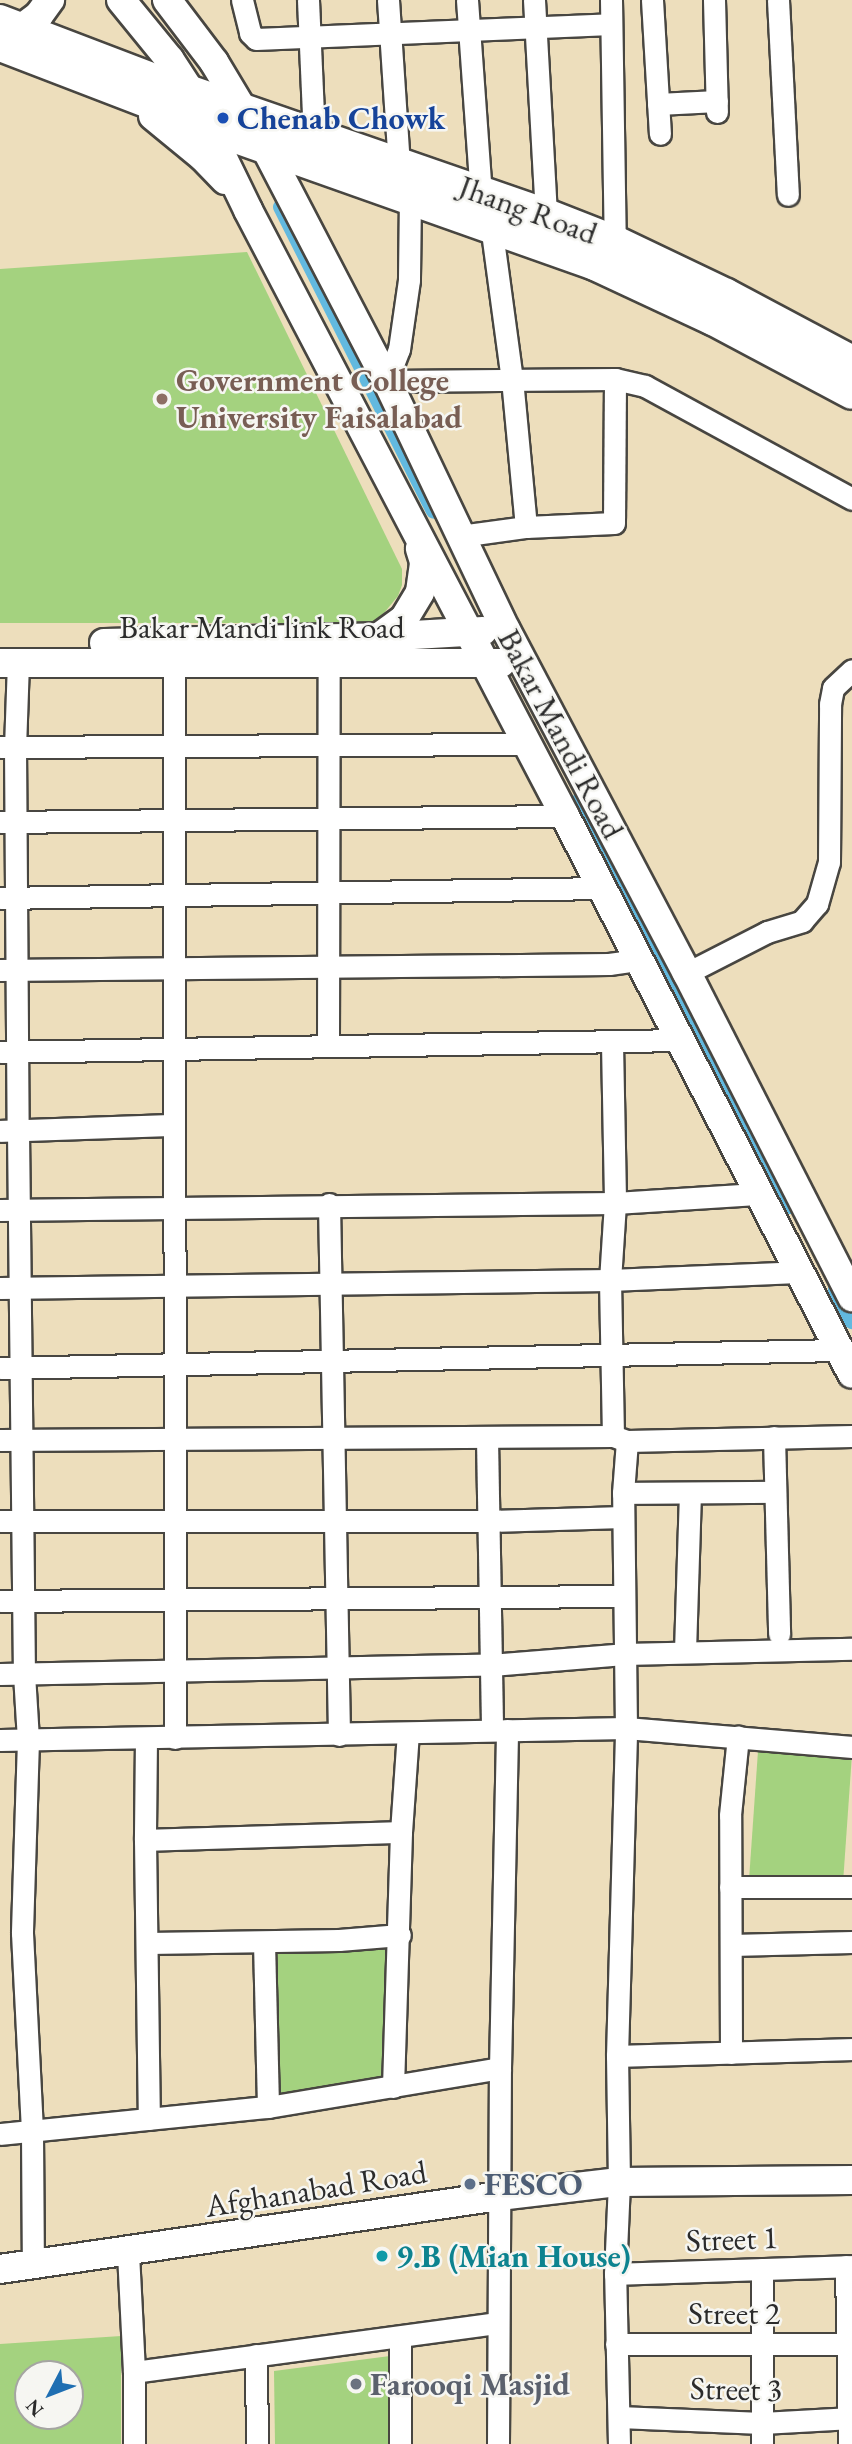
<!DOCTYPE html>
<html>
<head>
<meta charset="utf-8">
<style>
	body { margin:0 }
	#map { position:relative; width:852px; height:2444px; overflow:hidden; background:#eddebc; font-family:"EB Garamond",serif }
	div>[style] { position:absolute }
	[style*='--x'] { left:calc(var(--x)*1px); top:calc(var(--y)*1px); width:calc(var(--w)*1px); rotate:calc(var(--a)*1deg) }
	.green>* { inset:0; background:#a4d27f; transform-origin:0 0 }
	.canal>* { height:16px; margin:-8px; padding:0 8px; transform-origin:8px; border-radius:8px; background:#62b9df }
	.roads { filter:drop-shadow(2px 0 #484641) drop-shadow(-2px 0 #484641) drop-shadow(0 2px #484641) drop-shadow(0 -2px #484641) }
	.minor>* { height:21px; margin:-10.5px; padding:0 10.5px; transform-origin:10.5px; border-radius:10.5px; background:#fff }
	.major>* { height:28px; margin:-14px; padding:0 14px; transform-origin:14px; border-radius:14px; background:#fff }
	.highway>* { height:32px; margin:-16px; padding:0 16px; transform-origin:16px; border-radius:16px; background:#fff }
	.dots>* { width:19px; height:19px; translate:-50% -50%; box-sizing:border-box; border:4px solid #f6f6f2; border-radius:50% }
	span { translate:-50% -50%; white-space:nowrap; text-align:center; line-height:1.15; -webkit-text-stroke:5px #f6f6f2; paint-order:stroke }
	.transit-label { font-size:32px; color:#164399; font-weight:700 }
	.left { translate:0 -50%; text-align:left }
	.street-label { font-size:32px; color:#2b2b2b }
	.education-label { font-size:32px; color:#785e54; font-weight:700 }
	.service-label { font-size:32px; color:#4e5e75; font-weight:700 }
	.culture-label { font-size:32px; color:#0d838f; font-weight:700 }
	.worship-label { font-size:32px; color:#5b616d; font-weight:700 }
	.north { position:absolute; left:14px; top:2360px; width:70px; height:70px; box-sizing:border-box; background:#f6f6f2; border:2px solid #a5a5a2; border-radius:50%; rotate:228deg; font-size:19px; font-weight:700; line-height:28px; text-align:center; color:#2b2b2b }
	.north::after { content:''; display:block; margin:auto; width:24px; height:32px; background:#1f6fb2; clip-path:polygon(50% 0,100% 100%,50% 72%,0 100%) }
</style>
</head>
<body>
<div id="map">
	<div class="green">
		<div style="clip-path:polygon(247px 252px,402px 569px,402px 585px,398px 596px,384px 613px,371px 623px,0 623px,0 269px)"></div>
		<div style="left:758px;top:1751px;width:94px;height:127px;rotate:4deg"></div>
		<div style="clip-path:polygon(392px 1947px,386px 2081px,272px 2097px,268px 1951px)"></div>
		<div style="clip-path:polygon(evenodd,121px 2336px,121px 2444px,0 2444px,0 2344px,121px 2336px,28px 2374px,70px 2374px,70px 2416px,28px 2416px,28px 2374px)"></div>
		<div style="clip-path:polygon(390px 2356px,390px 2444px,275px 2444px,274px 2371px)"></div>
	</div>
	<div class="canal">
		<div style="--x:281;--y:207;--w:340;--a:63.3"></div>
		<div style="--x:580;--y:800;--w:247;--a:63.3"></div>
		<div style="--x:691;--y:1021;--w:210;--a:61.8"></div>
		<div style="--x:836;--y:1290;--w:35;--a:63"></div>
	</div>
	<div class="roads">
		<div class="minor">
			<div style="--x:242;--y:0;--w:34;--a:76"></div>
			<div style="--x:250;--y:33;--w:8;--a:45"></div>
			<div style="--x:256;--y:39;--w:355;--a:-2.4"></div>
			<div style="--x:308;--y:0;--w:135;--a:87.5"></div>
			<div style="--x:388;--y:0;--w:164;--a:86.2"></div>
			<div style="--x:467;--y:0;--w:194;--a:85.9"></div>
			<div style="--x:534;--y:0;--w:215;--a:86.8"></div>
			<div style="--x:611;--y:0;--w:242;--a:89.1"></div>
			<div style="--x:652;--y:0;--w:134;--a:86.6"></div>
			<div style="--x:714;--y:0;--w:112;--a:88.5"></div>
			<div style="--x:778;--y:0;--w:195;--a:87.1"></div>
			<div style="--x:658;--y:104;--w:59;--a:-2.9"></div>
			<div style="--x:410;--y:196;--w:84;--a:90.7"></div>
			<div style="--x:409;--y:280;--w:70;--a:98.2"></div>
			<div style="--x:399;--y:349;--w:34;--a:111"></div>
			<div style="--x:387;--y:381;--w:228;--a:-0.5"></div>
			<div style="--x:615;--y:379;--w:31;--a:13"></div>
			<div style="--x:645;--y:386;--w:236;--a:28.6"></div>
			<div style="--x:526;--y:527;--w:88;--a:-2.6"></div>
			<div style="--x:614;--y:523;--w:144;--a:-89.6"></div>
			<div style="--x:460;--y:536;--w:67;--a:-7.8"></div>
			<div style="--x:526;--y:527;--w:148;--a:-95.4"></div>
			<div style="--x:512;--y:380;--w:156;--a:-97.7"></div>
			<div style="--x:18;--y:662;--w:85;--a:92"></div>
			<div style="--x:15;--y:747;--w:384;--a:89.6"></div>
			<div style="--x:18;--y:1131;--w:543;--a:89.37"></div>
			<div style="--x:24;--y:1674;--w:66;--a:86.5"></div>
			<div style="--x:28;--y:1740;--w:193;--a:91.8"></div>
			<div style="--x:22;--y:1933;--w:200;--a:87.1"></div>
			<div style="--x:32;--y:2133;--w:132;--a:89.6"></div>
			<div style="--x:174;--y:662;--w:1076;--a:89.95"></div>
			<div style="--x:0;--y:747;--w:528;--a:-0.33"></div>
			<div style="--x:0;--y:822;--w:565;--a:-0.61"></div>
			<div style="--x:0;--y:898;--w:601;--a:-0.95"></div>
			<div style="--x:0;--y:970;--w:609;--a:-0.56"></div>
			<div style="--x:609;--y:964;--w:30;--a:-8"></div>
			<div style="--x:687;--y:973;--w:90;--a:-27.1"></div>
			<div style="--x:767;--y:932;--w:37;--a:-17"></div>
			<div style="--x:802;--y:921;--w:23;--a:-49"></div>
			<div style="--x:817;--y:904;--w:44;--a:-74.1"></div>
			<div style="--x:829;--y:862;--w:158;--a:-89.6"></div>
			<div style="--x:830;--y:704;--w:16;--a:-79"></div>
			<div style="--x:833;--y:688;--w:26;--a:-43"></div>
			<div style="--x:612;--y:1043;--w:160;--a:88.9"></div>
			<div style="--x:615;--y:1203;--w:77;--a:93.7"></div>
			<div style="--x:610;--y:1280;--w:156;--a:88.9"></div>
			<div style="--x:328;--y:1046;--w:385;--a:-89.9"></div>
			<div style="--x:0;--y:1052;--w:680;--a:-1.01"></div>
			<div style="--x:0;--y:1131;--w:174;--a:-2"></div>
			<div style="--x:329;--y:1204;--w:531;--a:88.92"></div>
			<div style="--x:0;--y:1210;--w:615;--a:-0.65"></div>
			<div style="--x:615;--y:1203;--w:142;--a:-3.6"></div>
			<div style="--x:0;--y:1288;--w:610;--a:-0.75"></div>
			<div style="--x:610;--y:1280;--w:188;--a:-2.4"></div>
			<div style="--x:0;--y:1368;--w:839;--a:-1.23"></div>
			<div style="--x:774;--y:1437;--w:197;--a:88.5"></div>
			<div style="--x:487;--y:1438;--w:292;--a:89"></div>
			<div style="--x:0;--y:1440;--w:613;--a:-0.37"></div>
			<div style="--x:613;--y:1436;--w:15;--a:20"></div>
			<div style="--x:627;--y:1441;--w:225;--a:-1.3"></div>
			<div style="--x:623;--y:1493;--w:151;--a:-0.4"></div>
			<div style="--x:0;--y:1521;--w:488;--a:0"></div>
			<div style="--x:488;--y:1521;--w:135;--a:-1.7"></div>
			<div style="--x:0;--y:1601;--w:622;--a:-0.46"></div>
			<div style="--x:685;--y:1651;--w:158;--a:-88.2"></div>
			<div style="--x:0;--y:1674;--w:491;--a:-1.1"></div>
			<div style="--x:491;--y:1665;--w:133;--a:-4.7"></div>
			<div style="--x:624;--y:1654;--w:228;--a:-1.3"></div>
			<div style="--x:146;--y:1738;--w:102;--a:90.6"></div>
			<div style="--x:145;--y:1840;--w:279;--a:89.2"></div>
			<div style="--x:0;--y:1740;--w:626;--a:-1.1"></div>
			<div style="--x:626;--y:1728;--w:227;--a:4.8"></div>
			<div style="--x:145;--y:1840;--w:256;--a:-1.8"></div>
			<div style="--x:730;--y:1887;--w:122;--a:0"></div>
			<div style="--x:264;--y:1942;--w:165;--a:88.6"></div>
			<div style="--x:148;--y:1943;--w:191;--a:-0.9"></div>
			<div style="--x:339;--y:1940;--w:61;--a:-4.7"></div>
			<div style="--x:731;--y:1945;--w:121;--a:-1.4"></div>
			<div style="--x:731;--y:2053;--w:238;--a:-90.2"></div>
			<div style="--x:730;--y:1815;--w:79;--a:-84.2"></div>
			<div style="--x:617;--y:2056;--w:235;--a:-1.7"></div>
			<div style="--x:393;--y:2087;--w:255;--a:-88.2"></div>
			<div style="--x:401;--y:1832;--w:99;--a:-86"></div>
			<div style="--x:0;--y:2134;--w:269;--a:-5.8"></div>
			<div style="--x:268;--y:2107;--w:235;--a:-9.5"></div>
			<div style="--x:128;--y:2253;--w:119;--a:87.1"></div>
			<div style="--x:134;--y:2372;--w:72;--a:90"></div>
			<div style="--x:846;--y:2266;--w:178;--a:89"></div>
			<div style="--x:615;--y:2274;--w:237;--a:-1.9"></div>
			<div style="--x:616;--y:2344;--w:236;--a:0"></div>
			<div style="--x:256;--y:2355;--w:89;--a:89.4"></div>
			<div style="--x:134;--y:2372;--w:366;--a:-7.7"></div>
			<div style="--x:619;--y:2417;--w:143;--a:2.4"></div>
			<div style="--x:762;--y:2423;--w:90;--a:-3.2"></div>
			<div style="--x:400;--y:2444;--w:107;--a:-90"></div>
			<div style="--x:498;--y:2444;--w:376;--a:-89.7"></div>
			<div style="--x:500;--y:2068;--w:338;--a:-88.8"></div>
			<div style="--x:619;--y:2444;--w:170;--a:-91.3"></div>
			<div style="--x:615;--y:2274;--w:92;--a:-87.5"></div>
			<div style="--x:619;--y:2182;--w:126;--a:-90.9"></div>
			<div style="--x:617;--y:2056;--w:328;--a:-88.4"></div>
			<div style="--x:626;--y:1728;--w:235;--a:-90.7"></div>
			<div style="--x:623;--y:1493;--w:52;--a:-85.6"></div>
			<div style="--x:762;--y:2444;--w:175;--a:-90"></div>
		</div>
		<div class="major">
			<div style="--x:121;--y:0;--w:77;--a:50.8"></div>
			<div style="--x:170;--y:60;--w:38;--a:57"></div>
			<div style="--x:191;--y:92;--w:131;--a:64.2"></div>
			<div style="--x:248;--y:210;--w:684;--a:62.39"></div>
			<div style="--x:565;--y:816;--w:627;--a:62.78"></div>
			<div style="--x:167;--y:0;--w:78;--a:52.8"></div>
			<div style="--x:214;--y:62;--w:99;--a:59"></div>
			<div style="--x:265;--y:147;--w:264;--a:62.5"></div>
			<div style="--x:387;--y:381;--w:276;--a:64.5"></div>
			<div style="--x:506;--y:630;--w:388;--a:62.2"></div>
			<div style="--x:687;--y:973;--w:364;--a:63"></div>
			<div style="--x:0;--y:19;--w:204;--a:20.9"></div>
			<div style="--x:22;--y:28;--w:21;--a:-37"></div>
			<div style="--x:39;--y:15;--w:19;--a:-54"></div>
			<div style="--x:0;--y:47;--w:223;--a:21"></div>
			<div style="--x:153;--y:116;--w:65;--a:39.4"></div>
			<div style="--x:203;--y:157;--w:32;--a:46"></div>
			<div style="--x:379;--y:637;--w:31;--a:-36"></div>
			<div style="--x:404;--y:619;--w:31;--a:-59"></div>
			<div style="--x:420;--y:592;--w:30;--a:-82"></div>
			<div style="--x:424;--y:562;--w:14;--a:-107"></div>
			<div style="--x:104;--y:643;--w:275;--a:-1.2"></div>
			<div style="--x:379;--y:637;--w:104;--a:-3.3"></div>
			<div style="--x:0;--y:663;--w:501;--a:0"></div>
			<div style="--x:0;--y:2269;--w:504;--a:-8.32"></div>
			<div style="--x:499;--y:2196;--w:121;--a:-6.7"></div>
			<div style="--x:619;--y:2182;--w:233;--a:-0.5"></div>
		</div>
		<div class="highway">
			<div style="--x:191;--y:92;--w:376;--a:19.1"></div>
			<div style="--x:546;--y:215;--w:74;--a:21.4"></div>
			<div style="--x:615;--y:242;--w:123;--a:25.5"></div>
			<div style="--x:726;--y:295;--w:143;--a:28"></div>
			<div style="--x:208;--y:127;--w:411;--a:19.5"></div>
			<div style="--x:595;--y:264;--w:130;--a:25"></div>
			<div style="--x:713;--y:319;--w:157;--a:28"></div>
		</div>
	</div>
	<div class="dots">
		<div style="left:223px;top:118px;background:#1a4fb4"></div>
		<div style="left:162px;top:399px;background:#8d6e63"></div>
		<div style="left:470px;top:2184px;background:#5c6f8a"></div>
		<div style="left:382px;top:2256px;background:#0f9aa8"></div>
		<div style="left:356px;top:2384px;background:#6b7280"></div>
	</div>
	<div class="transit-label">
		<span class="left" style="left:237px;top:118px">Chenab Chowk</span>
	</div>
	<div class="street-label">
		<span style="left:528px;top:210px;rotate:20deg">Jhang Road</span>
		<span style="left:262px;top:627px">Bakar Mandi link Road</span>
		<span style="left:561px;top:734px;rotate:62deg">Bakar Mandi Road</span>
		<span style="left:316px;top:2189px;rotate:-9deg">Afghanabad Road</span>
		<span style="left:732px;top:2239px;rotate:-2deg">Street 1</span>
		<span style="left:734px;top:2313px">Street 2</span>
		<span style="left:736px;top:2389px;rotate:1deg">Street 3</span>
	</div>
	<div class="education-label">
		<span class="left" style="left:176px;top:399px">Government College<br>University Faisalabad</span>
	</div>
	<div class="service-label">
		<span class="left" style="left:484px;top:2184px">FESCO</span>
	</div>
	<div class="culture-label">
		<span class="left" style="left:396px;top:2256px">9.B (Mian House)</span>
	</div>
	<div class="worship-label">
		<span class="left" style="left:370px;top:2384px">Farooqi Masjid</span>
	</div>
	<div class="north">N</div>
</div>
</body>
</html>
